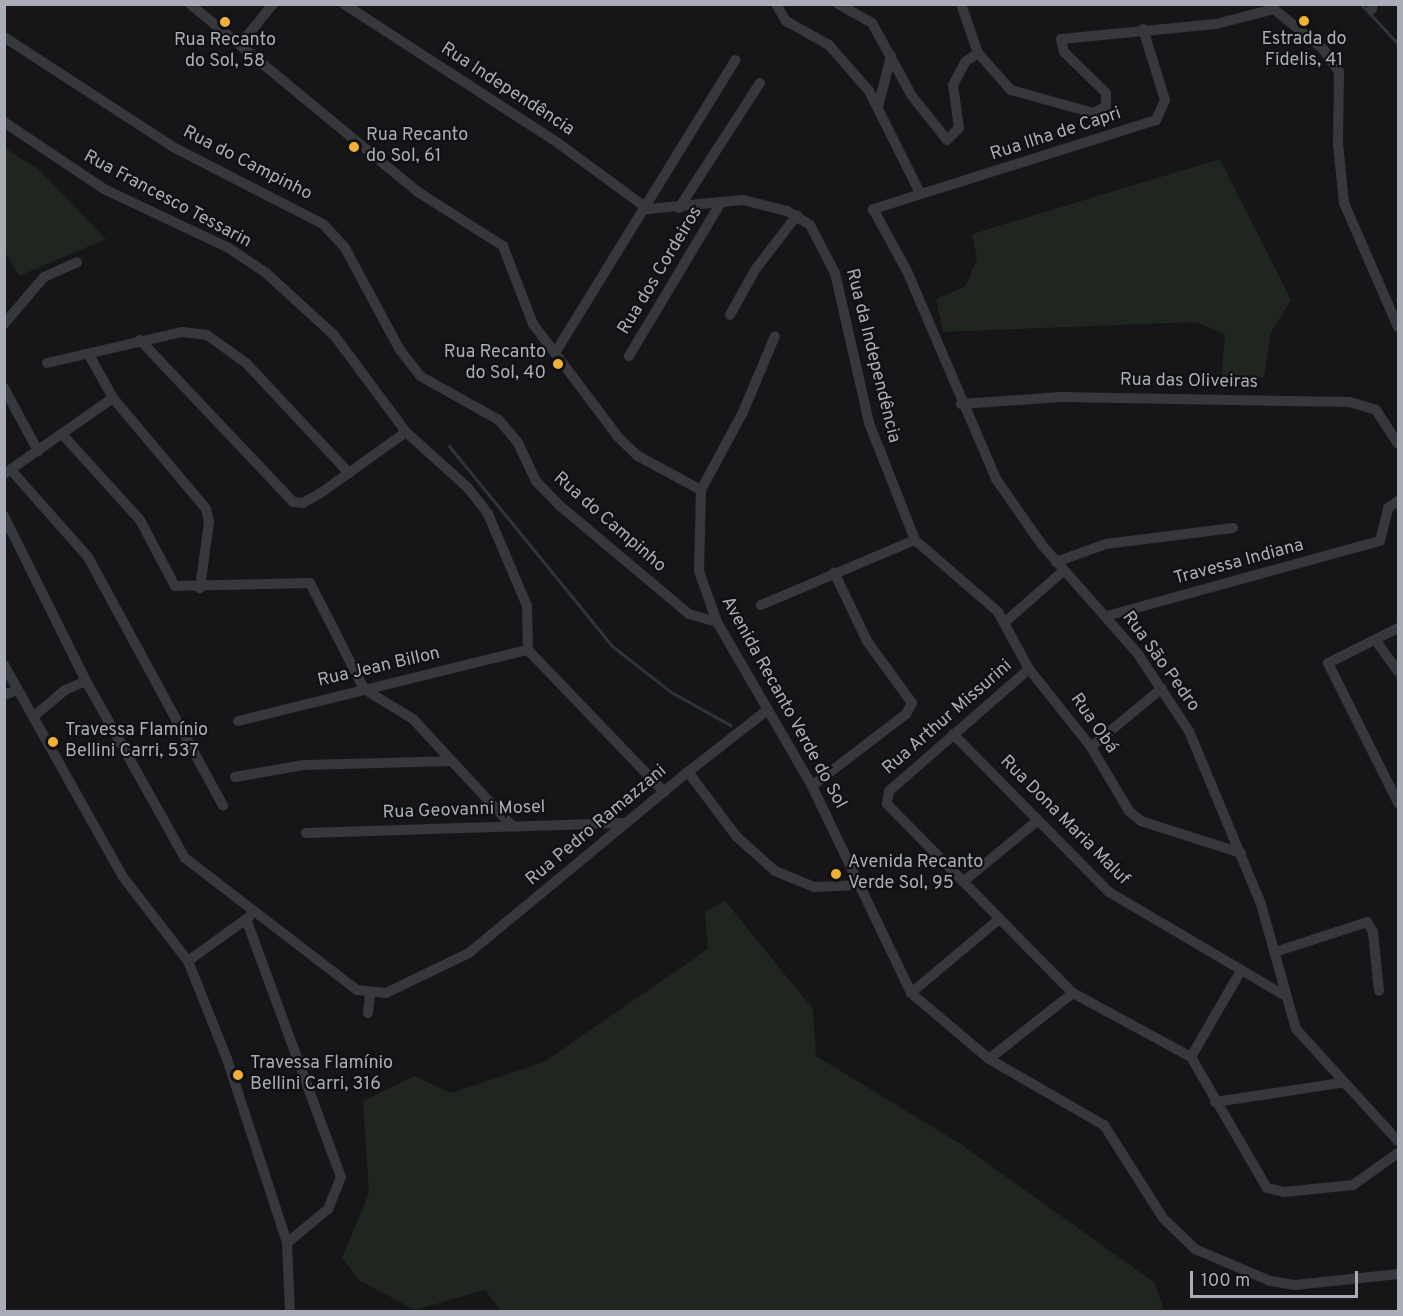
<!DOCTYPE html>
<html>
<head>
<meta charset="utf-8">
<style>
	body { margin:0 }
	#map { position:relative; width:1403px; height:1316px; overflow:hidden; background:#161618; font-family:Overpass,sans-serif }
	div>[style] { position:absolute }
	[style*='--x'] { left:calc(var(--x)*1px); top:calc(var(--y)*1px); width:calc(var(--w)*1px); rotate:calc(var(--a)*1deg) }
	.green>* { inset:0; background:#1e261f }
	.stream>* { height:3px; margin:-1.5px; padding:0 1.5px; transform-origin:1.5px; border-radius:1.5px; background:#2c353c }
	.minor>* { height:10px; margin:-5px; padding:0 5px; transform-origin:5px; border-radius:5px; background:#37383d }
	.dots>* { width:16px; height:16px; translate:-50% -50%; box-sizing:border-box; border:3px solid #111113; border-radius:50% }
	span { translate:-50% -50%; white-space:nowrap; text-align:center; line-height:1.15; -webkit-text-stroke:4.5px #111113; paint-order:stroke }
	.poi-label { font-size:18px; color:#a8adb8 }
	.left { translate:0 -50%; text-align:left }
	.right { translate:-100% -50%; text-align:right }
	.street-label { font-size:18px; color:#a8adb8 }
	.frame { position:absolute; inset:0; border:6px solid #a8adb8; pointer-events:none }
	.scale { position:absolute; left:1190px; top:1271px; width:168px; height:27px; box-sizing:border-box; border:3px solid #a8adb8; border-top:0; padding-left:8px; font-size:18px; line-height:21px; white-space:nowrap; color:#a8adb8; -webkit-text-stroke:4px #111113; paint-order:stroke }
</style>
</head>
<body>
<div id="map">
	<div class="green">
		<div style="clip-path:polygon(5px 148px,38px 169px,106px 239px,19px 276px,5px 252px)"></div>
		<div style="clip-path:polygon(1220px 159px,1291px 300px,1271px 332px,1264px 377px,1221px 386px,1225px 334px,1196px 322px,943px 332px,936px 299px,966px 286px,977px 258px,972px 234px)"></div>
		<div style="clip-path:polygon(725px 901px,813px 1009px,816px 1056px,959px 1143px,1155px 1283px,1164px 1311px,502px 1312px,485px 1290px,415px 1310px,360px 1281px,342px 1258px,369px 1193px,363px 1101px,414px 1076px,451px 1093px,544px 1062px,708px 949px,705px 912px)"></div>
	</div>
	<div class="stream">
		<div style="--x:1361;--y:4;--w:54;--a:47.2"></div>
		<div style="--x:449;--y:446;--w:258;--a:50.8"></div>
		<div style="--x:612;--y:646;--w:75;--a:37.9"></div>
		<div style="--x:671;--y:692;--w:68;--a:29.2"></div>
	</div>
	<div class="minor">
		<div style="--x:190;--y:4;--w:296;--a:39.5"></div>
		<div style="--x:418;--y:192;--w:101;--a:32.4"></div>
		<div style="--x:503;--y:246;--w:84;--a:69"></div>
		<div style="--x:533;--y:324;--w:141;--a:53"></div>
		<div style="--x:618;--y:437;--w:28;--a:44"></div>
		<div style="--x:638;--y:456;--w:72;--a:28.4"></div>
		<div style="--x:701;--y:490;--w:81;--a:91.4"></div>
		<div style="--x:699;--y:571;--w:54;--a:70.6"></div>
		<div style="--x:717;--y:622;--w:190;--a:59.9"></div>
		<div style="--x:812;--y:786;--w:229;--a:64.4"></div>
		<div style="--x:911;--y:993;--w:102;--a:40.2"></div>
		<div style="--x:989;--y:1059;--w:133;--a:29.9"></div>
		<div style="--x:1104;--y:1125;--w:110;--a:57.6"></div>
		<div style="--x:1163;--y:1218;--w:45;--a:44.1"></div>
		<div style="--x:1195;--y:1249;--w:82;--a:23.1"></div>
		<div style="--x:1270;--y:1281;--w:25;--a:9"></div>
		<div style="--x:1295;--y:1285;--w:104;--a:-6.1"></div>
		<div style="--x:344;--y:4;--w:255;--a:33"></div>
		<div style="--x:558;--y:143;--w:112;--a:36.3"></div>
		<div style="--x:648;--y:209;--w:95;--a:-5.4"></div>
		<div style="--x:743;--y:200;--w:45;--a:14"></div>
		<div style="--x:787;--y:211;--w:27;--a:31"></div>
		<div style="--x:810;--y:225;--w:54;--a:62.5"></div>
		<div style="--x:835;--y:273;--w:154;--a:77.2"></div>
		<div style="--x:869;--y:423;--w:126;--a:68.5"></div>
		<div style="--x:915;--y:540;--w:110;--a:40.9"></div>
		<div style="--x:998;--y:612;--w:65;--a:61.5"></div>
		<div style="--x:1029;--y:669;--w:100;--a:51.5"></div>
		<div style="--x:1091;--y:747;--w:74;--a:59.3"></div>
		<div style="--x:1129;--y:811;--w:16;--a:40"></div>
		<div style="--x:1141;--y:821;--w:105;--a:17.7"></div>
		<div style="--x:776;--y:4;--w:20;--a:60"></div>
		<div style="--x:786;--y:21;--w:49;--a:29.2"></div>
		<div style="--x:829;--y:45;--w:61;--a:49"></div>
		<div style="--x:869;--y:91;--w:114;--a:63.4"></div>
		<div style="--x:838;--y:4;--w:39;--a:29"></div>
		<div style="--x:872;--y:23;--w:83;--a:61.3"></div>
		<div style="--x:912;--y:96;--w:56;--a:51.5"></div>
		<div style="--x:947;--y:140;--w:17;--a:-45"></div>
		<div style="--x:959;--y:128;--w:43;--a:-97.9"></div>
		<div style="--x:953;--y:85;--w:26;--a:-62"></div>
		<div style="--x:965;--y:62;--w:16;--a:-35"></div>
		<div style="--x:978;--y:53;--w:50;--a:48.3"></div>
		<div style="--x:1011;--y:90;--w:86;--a:15.5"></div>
		<div style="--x:1094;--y:113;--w:14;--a:-30"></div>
		<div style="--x:1106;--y:106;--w:13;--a:-90"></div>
		<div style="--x:1106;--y:93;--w:59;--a:-135.7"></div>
		<div style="--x:1064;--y:52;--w:13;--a:-103"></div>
		<div style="--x:1061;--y:39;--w:156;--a:-5.5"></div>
		<div style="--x:1216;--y:24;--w:60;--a:-14.5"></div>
		<div style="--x:961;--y:4;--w:52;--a:70.9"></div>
		<div style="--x:1269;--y:5;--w:70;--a:39.2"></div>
		<div style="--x:1323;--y:49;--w:28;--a:55"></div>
		<div style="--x:1339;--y:72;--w:72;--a:90.8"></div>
		<div style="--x:1338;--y:144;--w:59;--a:84.2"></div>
		<div style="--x:1344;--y:203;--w:135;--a:66.5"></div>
		<div style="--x:1372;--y:9;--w:5;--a:-79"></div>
		<div style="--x:1143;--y:29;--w:74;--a:72.8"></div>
		<div style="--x:1165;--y:100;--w:22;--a:114"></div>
		<div style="--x:1156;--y:120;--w:297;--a:162.5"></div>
		<div style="--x:873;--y:209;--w:71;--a:61.3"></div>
		<div style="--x:907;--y:271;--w:226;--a:66.8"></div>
		<div style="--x:996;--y:479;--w:80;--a:55.1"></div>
		<div style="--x:1042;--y:545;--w:145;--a:48.6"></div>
		<div style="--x:1138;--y:654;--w:92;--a:56.5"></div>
		<div style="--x:1189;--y:731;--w:187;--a:67.4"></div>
		<div style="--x:1261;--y:904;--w:130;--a:74.4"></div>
		<div style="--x:1296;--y:1029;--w:151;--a:47.7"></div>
		<div style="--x:4;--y:37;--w:204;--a:33"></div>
		<div style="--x:175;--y:148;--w:166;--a:27.2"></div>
		<div style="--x:323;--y:224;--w:33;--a:47"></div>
		<div style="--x:345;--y:248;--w:116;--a:61.7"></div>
		<div style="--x:400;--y:350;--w:33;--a:52"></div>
		<div style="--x:420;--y:376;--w:90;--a:29.1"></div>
		<div style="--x:499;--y:420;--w:30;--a:50"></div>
		<div style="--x:518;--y:443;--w:42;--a:64.7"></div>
		<div style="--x:536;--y:481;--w:33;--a:46"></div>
		<div style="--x:559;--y:505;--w:170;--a:40"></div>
		<div style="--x:689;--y:614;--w:29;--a:16"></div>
		<div style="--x:242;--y:42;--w:49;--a:-50.8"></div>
		<div style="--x:878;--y:107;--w:53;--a:-75.7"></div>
		<div style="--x:4;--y:122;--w:120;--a:33.8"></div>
		<div style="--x:104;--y:189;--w:138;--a:25.3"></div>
		<div style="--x:229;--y:248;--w:45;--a:34"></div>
		<div style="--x:266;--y:273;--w:92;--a:42.4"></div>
		<div style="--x:334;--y:335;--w:121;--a:53.4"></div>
		<div style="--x:406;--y:432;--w:84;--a:42.1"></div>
		<div style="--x:468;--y:488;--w:33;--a:52"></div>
		<div style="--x:488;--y:514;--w:100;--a:67"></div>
		<div style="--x:527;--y:606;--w:44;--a:88.7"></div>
		<div style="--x:528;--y:650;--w:197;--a:46.2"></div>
		<div style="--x:679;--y:208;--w:149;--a:-57.1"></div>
		<div style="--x:730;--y:315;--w:51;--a:-60.9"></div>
		<div style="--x:755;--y:270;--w:69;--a:-52.6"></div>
		<div style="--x:4;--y:324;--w:62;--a:-49.6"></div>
		<div style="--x:44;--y:277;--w:36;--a:-24"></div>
		<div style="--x:140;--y:340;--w:223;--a:46.6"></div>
		<div style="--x:293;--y:502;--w:10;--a:6"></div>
		<div style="--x:303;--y:503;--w:22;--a:-30"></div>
		<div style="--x:322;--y:492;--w:103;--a:-35.5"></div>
		<div style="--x:555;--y:353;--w:344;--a:-58.4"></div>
		<div style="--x:89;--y:355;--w:49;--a:60.8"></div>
		<div style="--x:113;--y:398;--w:145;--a:50"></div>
		<div style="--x:206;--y:509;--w:13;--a:77"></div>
		<div style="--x:209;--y:522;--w:67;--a:97.8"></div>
		<div style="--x:629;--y:356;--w:179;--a:-59.1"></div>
		<div style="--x:47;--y:363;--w:139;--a:-12.9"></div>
		<div style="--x:182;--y:332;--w:25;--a:7"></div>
		<div style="--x:207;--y:335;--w:48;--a:35.7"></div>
		<div style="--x:246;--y:363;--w:151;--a:46.9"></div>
		<div style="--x:4;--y:388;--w:72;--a:61.6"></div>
		<div style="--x:961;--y:404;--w:100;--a:-4"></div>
		<div style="--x:1061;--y:397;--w:289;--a:1"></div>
		<div style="--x:1350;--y:402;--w:27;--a:17"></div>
		<div style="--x:1376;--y:410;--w:40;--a:57.1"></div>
		<div style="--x:62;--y:434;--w:116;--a:47.8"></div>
		<div style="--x:140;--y:520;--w:75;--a:62.1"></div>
		<div style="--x:175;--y:586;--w:135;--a:-1.3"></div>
		<div style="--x:310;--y:583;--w:119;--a:63"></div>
		<div style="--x:11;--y:470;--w:116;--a:48.5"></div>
		<div style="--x:88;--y:557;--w:283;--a:61.5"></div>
		<div style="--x:4;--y:474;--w:133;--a:-34.9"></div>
		<div style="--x:701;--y:490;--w:89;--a:-61.7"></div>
		<div style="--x:743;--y:412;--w:82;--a:-67.2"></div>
		<div style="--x:4;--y:516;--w:184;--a:63.6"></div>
		<div style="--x:86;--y:681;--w:203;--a:60.8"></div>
		<div style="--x:185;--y:858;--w:217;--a:37.5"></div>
		<div style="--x:357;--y:990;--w:29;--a:6"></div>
		<div style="--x:386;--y:993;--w:92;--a:-25.7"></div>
		<div style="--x:469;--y:953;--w:284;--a:-39.6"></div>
		<div style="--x:688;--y:772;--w:81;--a:53"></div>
		<div style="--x:737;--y:837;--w:51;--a:41.8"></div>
		<div style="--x:775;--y:871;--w:42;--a:22.3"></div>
		<div style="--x:814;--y:887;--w:45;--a:-2.5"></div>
		<div style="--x:1056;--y:562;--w:53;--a:-19.8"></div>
		<div style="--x:1106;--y:544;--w:128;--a:-7.2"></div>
		<div style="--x:761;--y:605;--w:167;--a:-22.9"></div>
		<div style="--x:1107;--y:616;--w:283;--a:-15.4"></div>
		<div style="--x:1380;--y:541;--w:34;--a:-76"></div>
		<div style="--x:1388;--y:508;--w:12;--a:-35"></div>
		<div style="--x:1005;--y:622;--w:77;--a:-41.3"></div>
		<div style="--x:1398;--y:628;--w:78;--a:153.4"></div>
		<div style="--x:1328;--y:663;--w:157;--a:63.4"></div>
		<div style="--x:1376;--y:641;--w:37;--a:54"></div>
		<div style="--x:4;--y:665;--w:243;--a:60.7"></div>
		<div style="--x:123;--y:877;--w:106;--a:52.3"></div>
		<div style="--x:188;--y:961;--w:105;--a:68.3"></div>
		<div style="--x:227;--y:1059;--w:194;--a:71.9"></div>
		<div style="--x:287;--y:1243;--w:69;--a:87.5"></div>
		<div style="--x:1029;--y:669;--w:186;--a:138.9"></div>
		<div style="--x:889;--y:791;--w:13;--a:99"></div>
		<div style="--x:887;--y:804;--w:265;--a:45.5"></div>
		<div style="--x:1073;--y:993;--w:134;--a:28.5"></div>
		<div style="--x:1191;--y:1057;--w:151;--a:59.9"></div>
		<div style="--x:1267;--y:1188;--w:17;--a:13"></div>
		<div style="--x:1284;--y:1192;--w:69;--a:-5.8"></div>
		<div style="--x:1353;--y:1185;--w:55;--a:-35.4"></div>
		<div style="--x:364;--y:689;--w:57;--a:31.5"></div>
		<div style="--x:413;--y:719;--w:146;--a:47.2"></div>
		<div style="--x:4;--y:695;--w:14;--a:-21"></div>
		<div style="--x:33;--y:717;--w:42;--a:-40.2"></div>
		<div style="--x:65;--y:690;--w:23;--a:-23"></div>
		<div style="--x:238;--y:721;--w:299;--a:-13.8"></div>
		<div style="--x:953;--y:734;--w:222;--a:45.4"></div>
		<div style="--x:1109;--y:892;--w:203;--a:30.5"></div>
		<div style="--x:1091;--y:747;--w:92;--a:-39.7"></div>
		<div style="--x:688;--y:772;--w:99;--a:-38"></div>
		<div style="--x:235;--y:777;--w:70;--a:-9.9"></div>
		<div style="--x:304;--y:765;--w:148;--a:-1.5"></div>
		<div style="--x:812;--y:786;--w:118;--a:-37.5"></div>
		<div style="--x:906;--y:714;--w:13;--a:-61"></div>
		<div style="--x:912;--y:703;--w:77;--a:-126"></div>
		<div style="--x:867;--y:641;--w:76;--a:-115.6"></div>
		<div style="--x:306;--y:833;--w:317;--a:-1.8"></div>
		<div style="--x:964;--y:881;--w:94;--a:-39.4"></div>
		<div style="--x:246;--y:919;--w:275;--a:69.8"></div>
		<div style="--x:341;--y:1177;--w:35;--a:112"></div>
		<div style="--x:328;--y:1209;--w:53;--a:140.3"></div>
		<div style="--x:1278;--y:951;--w:94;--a:-18"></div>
		<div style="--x:1367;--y:922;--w:12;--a:59"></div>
		<div style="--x:1373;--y:932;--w:59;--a:84.2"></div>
		<div style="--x:188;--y:961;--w:75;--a:-35.8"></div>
		<div style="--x:911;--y:993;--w:114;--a:-40"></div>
		<div style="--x:368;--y:1013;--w:18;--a:-84"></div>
		<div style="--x:1191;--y:1057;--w:98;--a:-60"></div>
		<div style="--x:989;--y:1059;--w:107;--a:-38.2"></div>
		<div style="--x:1215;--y:1102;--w:126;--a:-8.6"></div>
	</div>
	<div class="dots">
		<div style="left:1304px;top:21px;background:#f2b134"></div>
		<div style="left:225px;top:22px;background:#f2b134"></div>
		<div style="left:354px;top:147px;background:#f2b134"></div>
		<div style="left:558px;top:364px;background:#f2b134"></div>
		<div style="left:53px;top:742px;background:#f2b134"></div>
		<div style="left:836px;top:874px;background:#f2b134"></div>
		<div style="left:238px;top:1075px;background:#f2b134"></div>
	</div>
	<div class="poi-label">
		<span style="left:1304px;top:51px">Estrada do<br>Fidelis, 41</span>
		<span style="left:225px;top:52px">Rua Recanto<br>do Sol, 58</span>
		<span class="left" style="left:366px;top:147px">Rua Recanto<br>do Sol, 61</span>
		<span class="right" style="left:546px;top:364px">Rua Recanto<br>do Sol, 40</span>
		<span class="left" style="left:65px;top:742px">Travessa Flamínio<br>Bellini Carri, 537</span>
		<span class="left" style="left:848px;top:874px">Avenida Recanto<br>Verde Sol, 95</span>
		<span class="left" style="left:250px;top:1075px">Travessa Flamínio<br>Bellini Carri, 316</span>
	</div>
	<div class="street-label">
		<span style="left:507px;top:90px;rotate:33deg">Rua Independência</span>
		<span style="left:1056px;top:135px;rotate:-18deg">Rua Ilha de Capri</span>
		<span style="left:247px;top:164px;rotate:27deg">Rua do Campinho</span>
		<span style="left:167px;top:200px;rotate:28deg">Rua Francesco Tessarin</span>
		<span style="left:661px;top:271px;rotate:-59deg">Rua dos Cordeiros</span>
		<span style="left:872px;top:356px;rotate:76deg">Rua da Independência</span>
		<span style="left:1189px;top:382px;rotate:1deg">Rua das Oliveiras</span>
		<span style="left:609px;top:523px;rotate:41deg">Rua do Campinho</span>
		<span style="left:1239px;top:563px;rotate:-15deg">Travessa Indiana</span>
		<span style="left:1160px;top:662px;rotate:54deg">Rua São Pedro</span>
		<span style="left:379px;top:668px;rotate:-13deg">Rua Jean Billon</span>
		<span style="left:783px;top:703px;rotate:61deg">Avenida Recanto Verde do Sol</span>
		<span style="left:948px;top:718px;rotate:-41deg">Rua Arthur Missurini</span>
		<span style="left:1093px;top:724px;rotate:55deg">Rua Obá</span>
		<span style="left:464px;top:811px;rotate:-2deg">Rua Geovanni Mosel</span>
		<span style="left:1064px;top:821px;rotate:45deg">Rua Dona Maria Maluf</span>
		<span style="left:597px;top:826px;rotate:-40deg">Rua Pedro Ramazzani</span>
	</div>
	<div class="frame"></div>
	<div class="scale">100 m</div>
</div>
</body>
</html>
